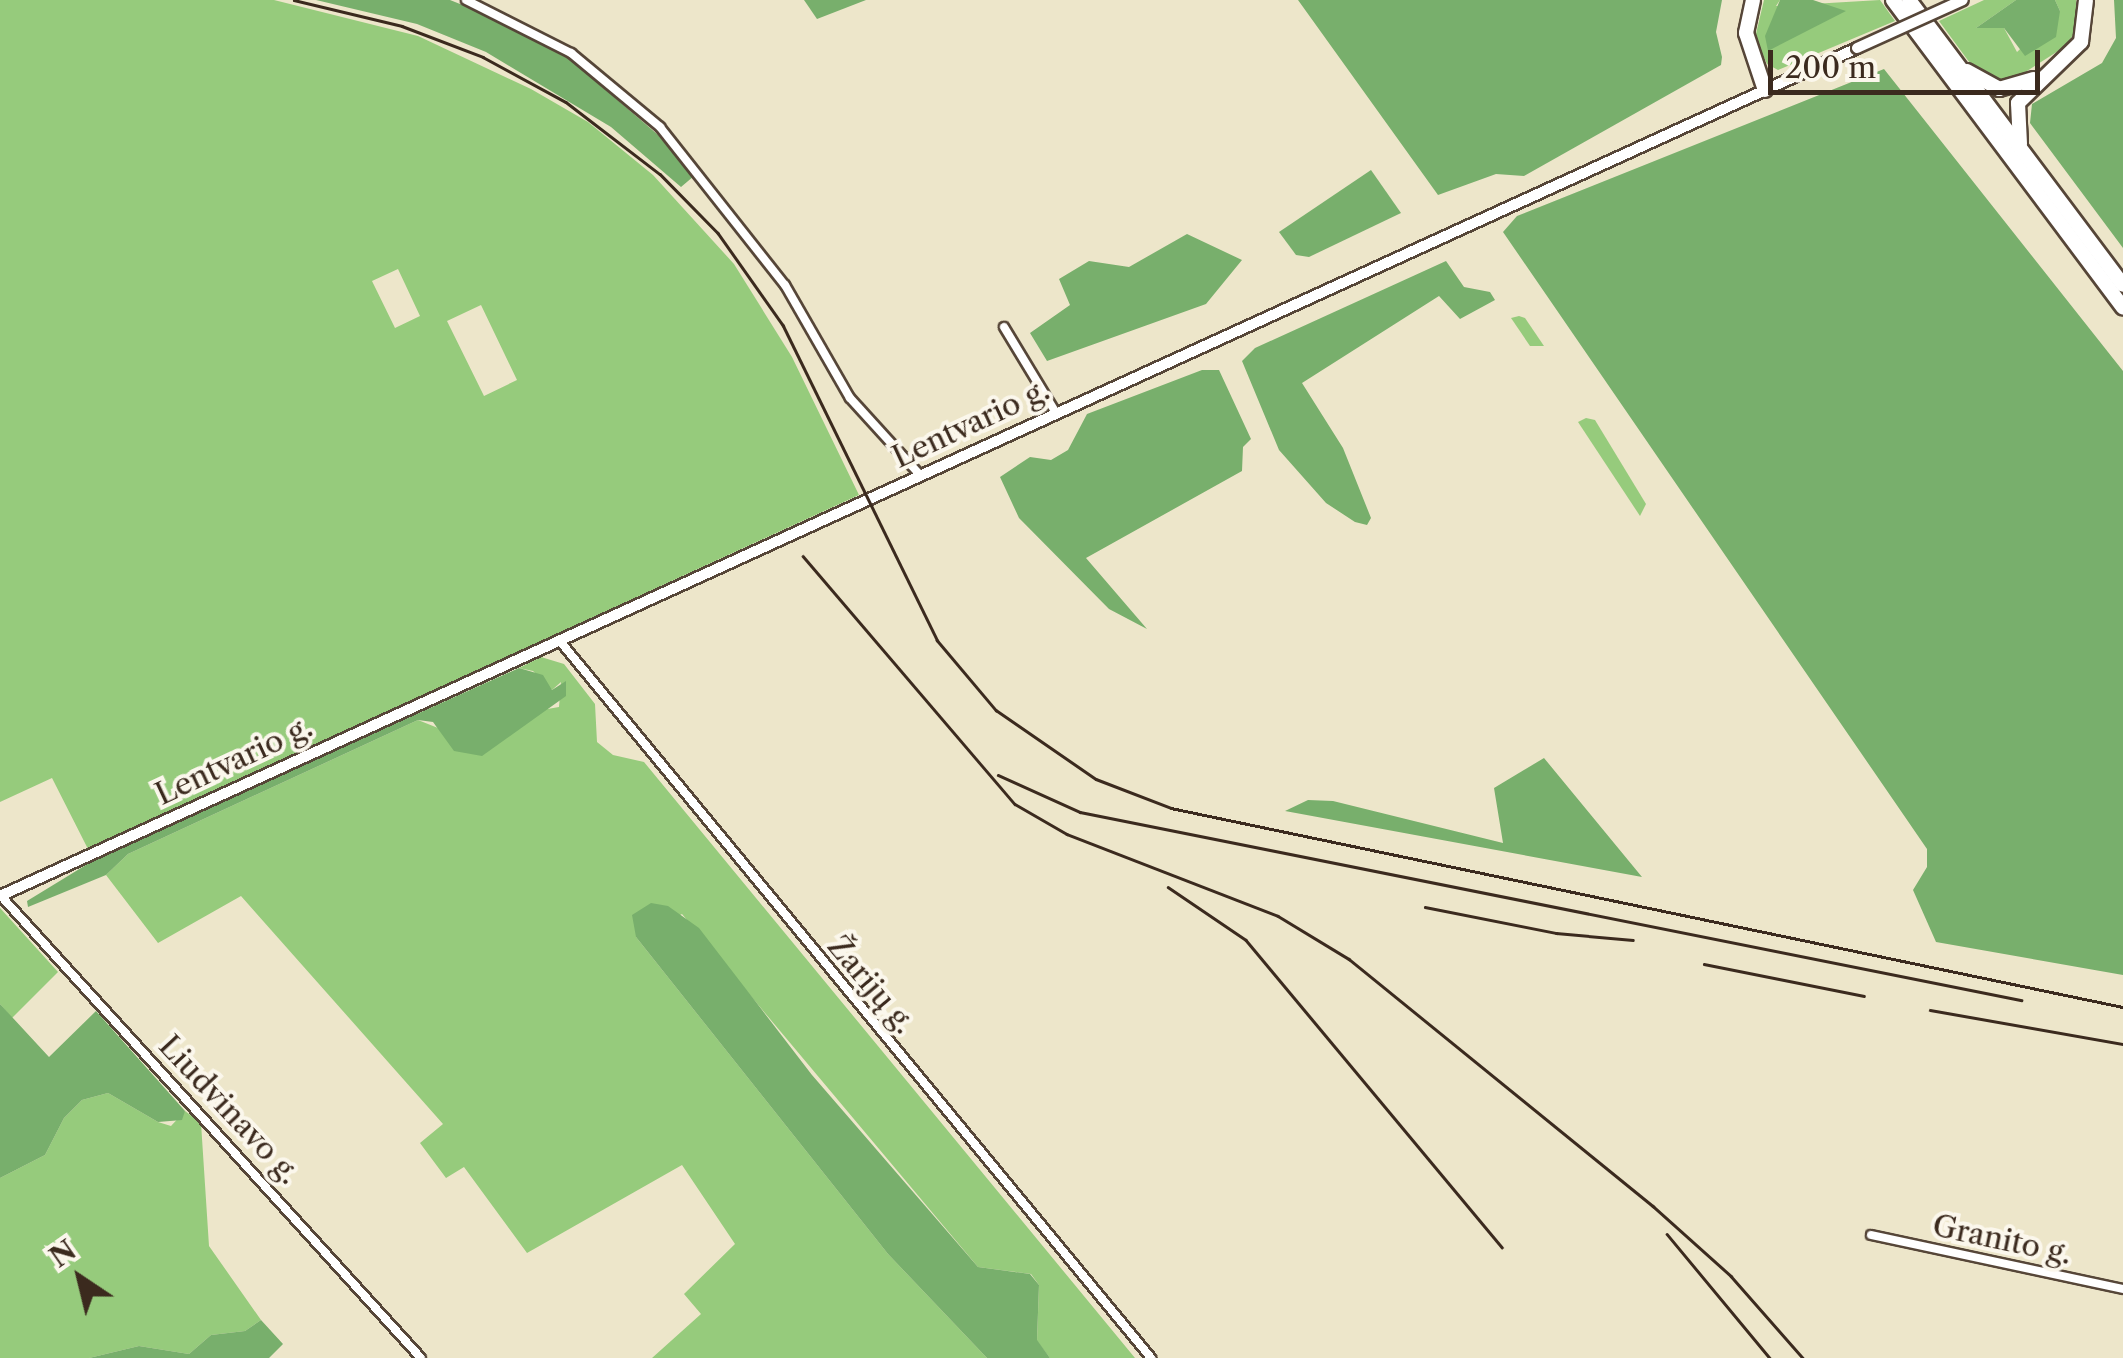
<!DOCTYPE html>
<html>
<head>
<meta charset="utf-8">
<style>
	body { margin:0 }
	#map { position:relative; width:2123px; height:1358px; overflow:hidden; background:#ede6ca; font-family:"Libre Caslon Text",serif }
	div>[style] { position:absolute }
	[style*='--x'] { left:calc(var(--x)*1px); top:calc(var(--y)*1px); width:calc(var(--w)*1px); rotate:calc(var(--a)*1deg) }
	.green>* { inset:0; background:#96cb7c }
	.forest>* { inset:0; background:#78af6c }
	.roads { filter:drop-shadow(2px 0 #564638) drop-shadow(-2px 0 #564638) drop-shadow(0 2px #564638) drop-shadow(0 -2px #564638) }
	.street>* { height:8px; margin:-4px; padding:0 4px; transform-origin:4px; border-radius:4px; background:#fff }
	.secondary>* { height:10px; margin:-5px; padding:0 5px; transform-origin:5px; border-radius:5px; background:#fff }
	.highway>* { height:14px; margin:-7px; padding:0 7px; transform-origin:7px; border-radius:7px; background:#fff }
	.rail>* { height:2.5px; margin:-1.25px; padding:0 1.25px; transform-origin:1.25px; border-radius:1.25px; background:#3b2a1e }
	.bridges { filter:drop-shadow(2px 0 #564638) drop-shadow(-2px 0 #564638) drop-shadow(0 2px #564638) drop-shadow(0 -2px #564638) }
	.secondary-bridge>* { height:10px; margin:-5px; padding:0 5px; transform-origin:5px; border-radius:5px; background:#fff }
	span { translate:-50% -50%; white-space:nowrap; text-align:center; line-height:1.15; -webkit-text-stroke:8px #fbf7ec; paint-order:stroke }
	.street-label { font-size:30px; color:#3b2a1e }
	.north { position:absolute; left:30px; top:1228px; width:100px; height:100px; -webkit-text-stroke:8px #fbf7ec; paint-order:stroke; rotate:325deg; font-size:28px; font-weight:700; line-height:40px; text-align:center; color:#3b2a1e }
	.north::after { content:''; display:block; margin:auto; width:35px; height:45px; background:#3b2a1e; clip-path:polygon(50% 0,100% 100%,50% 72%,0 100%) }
	.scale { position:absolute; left:1768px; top:50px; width:272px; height:45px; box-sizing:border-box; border:5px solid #3b2a1e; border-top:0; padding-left:12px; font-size:30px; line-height:35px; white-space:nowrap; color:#3b2a1e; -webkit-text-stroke:8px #fbf7ec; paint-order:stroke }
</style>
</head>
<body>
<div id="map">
	<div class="green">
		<div style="clip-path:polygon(evenodd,0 0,274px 0,418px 36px,531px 89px,588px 122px,653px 175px,734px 264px,792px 357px,859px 495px,88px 849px,52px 778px,0 802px,0 0,398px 269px,420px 316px,395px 328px,372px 281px,398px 269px,0 0,481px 305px,517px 380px,484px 396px,447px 321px,481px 305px)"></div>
		<div style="clip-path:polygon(1764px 0,1780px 0,1776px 6px,1880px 0,1895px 21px,1778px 70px,1767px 64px,1755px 38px)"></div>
		<div style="clip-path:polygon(1984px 0,2016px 0,1976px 28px,2004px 28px,2017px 52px,2060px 11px,2055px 0,2076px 0,2078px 27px,2066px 46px,2005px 85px,1978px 74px,1939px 21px)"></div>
		<div style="clip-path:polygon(1519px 316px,1525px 318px,1544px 346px,1530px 346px,1511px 318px)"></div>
		<div style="clip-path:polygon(1586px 418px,1595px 420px,1646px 504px,1640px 516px,1578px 422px)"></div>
		<div style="clip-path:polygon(541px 657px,564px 664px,595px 704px,597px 742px,613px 755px,644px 762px,1135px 1358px,1050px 1358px,1037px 1341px,1039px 1285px,1031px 1274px,978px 1267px,682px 914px,636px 937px,888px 1254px,987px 1358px,652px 1358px,701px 1314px,684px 1294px,735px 1244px,682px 1165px,527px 1253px,464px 1167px,446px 1178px,420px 1143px,443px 1124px,241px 896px,158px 943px,106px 875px,128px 854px,418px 720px,438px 728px,559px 707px,561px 682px,552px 690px,533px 671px,519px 668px)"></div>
		<div style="clip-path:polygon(0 908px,58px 972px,12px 1018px,0 1004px)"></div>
		<div style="clip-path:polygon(108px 1093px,158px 1122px,171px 1126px,185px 1111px,201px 1123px,209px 1246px,261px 1320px,245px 1331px,211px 1335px,189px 1354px,139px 1346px,89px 1358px,0 1358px,0 1178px,45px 1155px,64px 1118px,82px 1100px)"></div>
	</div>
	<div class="forest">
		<div style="clip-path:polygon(316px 0,450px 0,475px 10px,571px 60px,657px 134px,694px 176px,681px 187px,611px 127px,486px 52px,417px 24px)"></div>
		<div style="clip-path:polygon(804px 0,866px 0,817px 19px)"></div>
		<div style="clip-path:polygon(1298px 0,1722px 0,1716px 32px,1722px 57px,1721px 65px,1524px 176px,1496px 174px,1438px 195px)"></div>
		<div style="clip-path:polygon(1780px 0,1813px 0,1846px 11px,1768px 51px,1765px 36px)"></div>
		<div style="clip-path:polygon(2016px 0,2055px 0,2060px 11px,2056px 37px,2025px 56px,2004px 28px,1976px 28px)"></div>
		<div style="clip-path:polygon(2114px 0,2123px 0,2123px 248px,2030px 123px,2032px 104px,2102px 63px,2116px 38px)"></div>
		<div style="clip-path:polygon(1884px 69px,2123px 371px,2123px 975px,1936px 942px,1913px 890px,1927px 867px,1927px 849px,1503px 232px,1517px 216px)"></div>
		<div style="clip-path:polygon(1371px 170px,1401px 213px,1309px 257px,1296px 255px,1279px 232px)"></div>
		<div style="clip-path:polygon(1187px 234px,1242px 260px,1206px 304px,1047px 361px,1030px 333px,1070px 305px,1059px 279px,1089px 261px,1129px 267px)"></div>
		<div style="clip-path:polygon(1446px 261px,1464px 287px,1490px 292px,1495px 300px,1460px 319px,1439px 296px,1302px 383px,1343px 448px,1371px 518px,1367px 525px,1355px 522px,1326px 503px,1279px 450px,1242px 361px,1255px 348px)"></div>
		<div style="clip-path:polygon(1202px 370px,1219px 370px,1251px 439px,1243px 447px,1242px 471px,1086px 558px,1147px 629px,1109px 609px,1019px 518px,1000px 477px,1030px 457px,1051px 460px,1068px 450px,1087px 414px)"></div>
		<div style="clip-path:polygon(519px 668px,543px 675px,552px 690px,566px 681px,566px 696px,482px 756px,454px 751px,433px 722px,418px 720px,128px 854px,106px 875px,28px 907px,27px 901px,99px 857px)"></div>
		<div style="clip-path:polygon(1544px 758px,1642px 877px,1285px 811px,1308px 800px,1333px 801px,1503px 843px,1494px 788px)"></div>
		<div style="clip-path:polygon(651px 903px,668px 906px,699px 928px,812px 1075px,978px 1267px,1030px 1274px,1039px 1285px,1037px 1340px,1050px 1358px,987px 1358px,888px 1254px,636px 937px,632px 915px)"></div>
		<div style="clip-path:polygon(0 1004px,49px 1057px,96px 1011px,185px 1111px,182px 1120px,158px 1122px,108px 1093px,82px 1100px,64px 1118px,45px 1155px,0 1178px)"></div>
		<div style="clip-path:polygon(261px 1320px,283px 1344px,269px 1358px,89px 1358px,139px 1346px,189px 1354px,211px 1335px,245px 1331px)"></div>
	</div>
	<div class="roads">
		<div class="street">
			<div style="--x:466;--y:0;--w:118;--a:26.8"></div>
			<div style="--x:571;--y:53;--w:116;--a:39.7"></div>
			<div style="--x:660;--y:127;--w:201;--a:51.7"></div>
			<div style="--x:785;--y:285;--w:130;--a:60.1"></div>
			<div style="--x:850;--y:398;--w:104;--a:47.7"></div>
			<div style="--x:1004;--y:327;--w:100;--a:58.8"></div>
			<div style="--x:559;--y:640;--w:931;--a:50.49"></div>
			<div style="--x:1;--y:896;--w:624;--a:47.73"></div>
			<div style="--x:1871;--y:1235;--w:258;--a:12.1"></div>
		</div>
		<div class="secondary">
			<div style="--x:0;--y:896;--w:2041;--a:-24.54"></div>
		</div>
		<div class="highway">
			<div style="--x:1753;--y:0;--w:34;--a:102"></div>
			<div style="--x:1746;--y:33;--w:60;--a:71.6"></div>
			<div style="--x:1893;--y:0;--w:384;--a:53.2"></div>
			<div style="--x:1909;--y:0;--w:356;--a:53.1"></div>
			<div style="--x:1967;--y:71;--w:37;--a:29"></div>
			<div style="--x:1999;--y:89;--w:36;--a:-16"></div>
			<div style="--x:2020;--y:144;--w:41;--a:-92.8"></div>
			<div style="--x:2018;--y:103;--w:88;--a:-44.1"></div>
			<div style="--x:2081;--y:42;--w:42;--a:-83.2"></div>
		</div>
	</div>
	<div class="rail">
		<div style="--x:294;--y:0;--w:111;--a:13.5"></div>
		<div style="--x:402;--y:26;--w:87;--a:20.9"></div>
		<div style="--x:483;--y:57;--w:94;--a:28.5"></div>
		<div style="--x:566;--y:102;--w:118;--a:37.5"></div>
		<div style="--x:660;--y:174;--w:83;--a:45.5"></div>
		<div style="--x:718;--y:233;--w:113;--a:54.8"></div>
		<div style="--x:783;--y:325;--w:351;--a:63.9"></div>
		<div style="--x:937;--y:640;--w:92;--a:49.9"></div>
		<div style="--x:996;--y:710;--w:121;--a:34.6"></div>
		<div style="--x:1096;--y:779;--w:80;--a:21.1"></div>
		<div style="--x:1171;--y:808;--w:973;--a:11.81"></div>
		<div style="--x:803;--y:556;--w:326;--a:49.5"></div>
		<div style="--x:1015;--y:804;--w:60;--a:30"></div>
		<div style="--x:1067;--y:834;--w:226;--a:21.2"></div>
		<div style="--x:1278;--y:916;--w:83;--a:31.2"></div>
		<div style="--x:1349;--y:959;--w:392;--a:39.1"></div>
		<div style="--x:1653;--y:1206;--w:105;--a:41.9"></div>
		<div style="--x:1731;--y:1276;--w:109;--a:48.7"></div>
		<div style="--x:998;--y:775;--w:90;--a:24.3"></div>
		<div style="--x:1080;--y:812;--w:960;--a:11.3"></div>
		<div style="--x:1168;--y:887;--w:94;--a:34.2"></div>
		<div style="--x:1246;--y:940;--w:400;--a:50.2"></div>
		<div style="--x:1425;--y:907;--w:134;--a:11.2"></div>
		<div style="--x:1556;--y:933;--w:77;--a:5.2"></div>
		<div style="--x:1704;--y:964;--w:163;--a:11.3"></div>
		<div style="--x:1930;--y:1010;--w:196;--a:10"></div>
		<div style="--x:1667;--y:1234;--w:161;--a:50.3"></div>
	</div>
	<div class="bridges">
		<div class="secondary-bridge">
			<div style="--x:1857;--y:48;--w:116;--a:-24.4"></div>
		</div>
	</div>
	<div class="street-label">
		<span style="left:971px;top:424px;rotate:-25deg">Lentvario g.</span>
		<span style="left:234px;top:761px;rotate:-25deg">Lentvario g.</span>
		<span style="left:871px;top:985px;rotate:50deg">Žarijų g.</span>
		<span style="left:229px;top:1110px;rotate:47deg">Liudvinavo g.</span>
		<span style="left:2002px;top:1240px;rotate:12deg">Granito g.</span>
	</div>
	<div class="north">N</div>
	<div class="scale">200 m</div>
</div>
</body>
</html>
